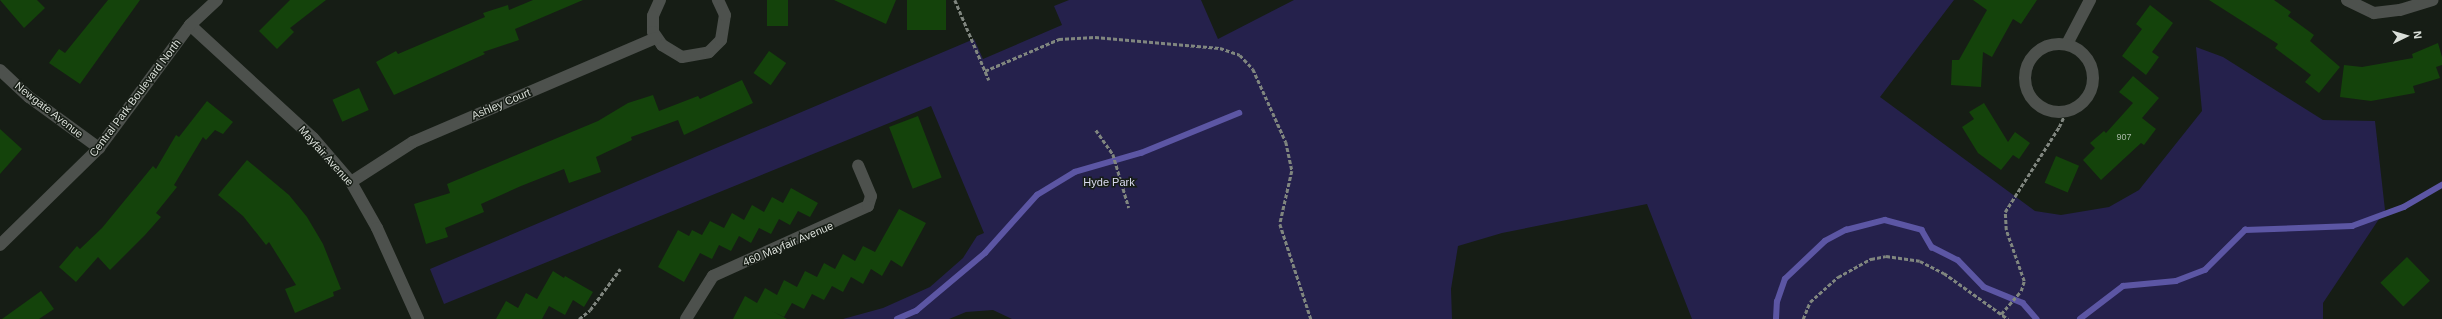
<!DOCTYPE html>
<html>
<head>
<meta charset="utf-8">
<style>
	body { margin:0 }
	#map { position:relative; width:2442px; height:319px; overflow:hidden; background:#161d15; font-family:Helvetica,sans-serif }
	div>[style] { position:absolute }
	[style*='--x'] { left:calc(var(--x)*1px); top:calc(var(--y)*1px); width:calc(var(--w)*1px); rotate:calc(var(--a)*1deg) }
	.green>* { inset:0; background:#25214c }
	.stream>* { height:5.5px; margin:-2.75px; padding:0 2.75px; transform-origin:2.75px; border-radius:2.75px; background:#5c56a4 }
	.building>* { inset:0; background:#14430b; transform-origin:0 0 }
	.path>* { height:2.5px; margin-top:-1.25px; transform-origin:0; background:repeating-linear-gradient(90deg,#80867f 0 4px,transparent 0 6px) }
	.minor>* { height:12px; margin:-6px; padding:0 6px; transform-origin:6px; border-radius:6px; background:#4d514d }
	.minor>.ring { margin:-6px; padding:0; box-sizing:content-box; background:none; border:12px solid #4d514d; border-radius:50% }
	span { translate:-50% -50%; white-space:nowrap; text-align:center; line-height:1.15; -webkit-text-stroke:3px #161d15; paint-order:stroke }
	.number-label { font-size:9px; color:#a8b8a6 }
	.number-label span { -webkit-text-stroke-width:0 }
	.street-label { font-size:11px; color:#dadfd9 }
	.park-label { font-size:11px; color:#dadaf0 }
	.north { position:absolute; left:2386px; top:16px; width:40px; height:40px; -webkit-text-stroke:3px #161d15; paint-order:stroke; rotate:85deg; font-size:11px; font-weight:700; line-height:16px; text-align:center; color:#dadfd9 }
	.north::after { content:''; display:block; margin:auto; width:14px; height:18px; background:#dadfd9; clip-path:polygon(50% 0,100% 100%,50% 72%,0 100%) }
</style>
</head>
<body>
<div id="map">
	<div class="green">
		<div style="clip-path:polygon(1069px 0,1201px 0,1218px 39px,1294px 0,1954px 0,1880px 97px,2035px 211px,2061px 215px,2109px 207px,2139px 190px,2202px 111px,2196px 47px,2223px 57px,2323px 120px,2375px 121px,2385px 210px,2323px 303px,2323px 319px,1692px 319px,1647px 204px,1502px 233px,1458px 246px,1451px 289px,1452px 319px,1012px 319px,993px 310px,966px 312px,949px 319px,843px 319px,883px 308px,930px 287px,963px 258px,977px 236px,984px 233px,931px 106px,444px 304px,430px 269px,974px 39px,983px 59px,1062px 25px,1054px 6px)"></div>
	</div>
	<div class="stream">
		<div style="--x:897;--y:319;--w:21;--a:-23"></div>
		<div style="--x:916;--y:311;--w:90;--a:-40"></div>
		<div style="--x:985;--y:253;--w:78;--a:-48.1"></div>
		<div style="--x:1037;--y:195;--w:44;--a:-31.2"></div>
		<div style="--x:1075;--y:172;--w:69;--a:-16.1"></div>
		<div style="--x:1141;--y:153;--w:106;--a:-22.2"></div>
		<div style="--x:1776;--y:319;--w:17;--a:-87"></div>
		<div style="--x:1777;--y:302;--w:24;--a:-71"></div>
		<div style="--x:1785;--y:279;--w:55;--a:-43.5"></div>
		<div style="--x:1825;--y:241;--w:24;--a:-28"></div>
		<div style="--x:1846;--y:230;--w:40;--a:-14.4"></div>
		<div style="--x:1885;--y:220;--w:38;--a:15"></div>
		<div style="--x:1922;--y:230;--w:20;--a:60"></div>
		<div style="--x:1932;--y:247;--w:29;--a:27"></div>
		<div style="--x:1958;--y:260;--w:37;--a:46"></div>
		<div style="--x:1984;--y:287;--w:42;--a:22.3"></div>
		<div style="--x:2023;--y:303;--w:21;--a:49"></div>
		<div style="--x:2080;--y:319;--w:54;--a:-37.5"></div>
		<div style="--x:2123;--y:286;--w:53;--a:-5.4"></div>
		<div style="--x:2176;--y:281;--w:31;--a:-21"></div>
		<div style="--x:2205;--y:270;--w:57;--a:-45"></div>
		<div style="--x:2245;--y:230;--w:107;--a:-2.1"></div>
		<div style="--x:2352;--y:226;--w:55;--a:-20.1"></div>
		<div style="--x:2404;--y:207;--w:44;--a:-30.1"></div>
	</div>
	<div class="building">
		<div style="clip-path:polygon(0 0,37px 0,45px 8px,24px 28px)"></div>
		<div style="clip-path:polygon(108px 0,140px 0,80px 84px,49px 63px,59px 49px,65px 53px)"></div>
		<div style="clip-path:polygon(290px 0,326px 0,290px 28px,294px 32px,277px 49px,259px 31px)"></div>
		<div style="clip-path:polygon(533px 0,583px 0,515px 29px,519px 40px,483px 52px,485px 54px,394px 95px,376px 62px,396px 51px,398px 54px,485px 17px,483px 13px,508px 5px,509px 10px)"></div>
		<div style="left:767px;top:0;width:21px;height:26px"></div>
		<div style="clip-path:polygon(834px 0,896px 0,886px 24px)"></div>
		<div style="left:907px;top:0;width:39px;height:30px"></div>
		<div style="clip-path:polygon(1973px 0,2037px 0,2021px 24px,2013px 19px,1992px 57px,1983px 52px,1981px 87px,1951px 85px,1952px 60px,1959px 60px,1987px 10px)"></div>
		<div style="clip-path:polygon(2209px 0,2274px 0,2291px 12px,2288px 16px,2314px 35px,2310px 41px,2340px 67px,2319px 93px,2305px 82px,2311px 75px,2275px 48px,2278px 44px)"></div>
		<div style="clip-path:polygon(2150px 5px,2173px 23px,2152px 52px,2159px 57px,2146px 75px,2122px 56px,2142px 29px,2136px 24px)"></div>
		<div style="clip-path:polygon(2438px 43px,2442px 57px,2442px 65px,2436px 67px,2440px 78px,2413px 86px,2415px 93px,2371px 101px,2340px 97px,2344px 65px,2362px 67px,2413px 58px,2412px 54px)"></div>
		<div style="left:769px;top:51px;width:21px;height:27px;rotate:35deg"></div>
		<div style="clip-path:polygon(2133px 76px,2159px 98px,2142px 118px,2156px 129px,2144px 145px,2141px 143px,2101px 180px,2083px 160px,2095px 148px,2090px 143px,2104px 131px,2106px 133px,2133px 103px,2119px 92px)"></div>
		<div style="clip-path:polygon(742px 80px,753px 103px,684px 135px,678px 120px,631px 137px,632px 140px,596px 157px,601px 172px,569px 183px,564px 169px,521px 186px,481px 204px,484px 212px,445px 228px,448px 237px,426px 244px,414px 204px,450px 193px,447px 184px,598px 121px,628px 103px,653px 95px,659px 111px,698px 96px,700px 99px)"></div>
		<div style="left:359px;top:88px;width:24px;height:29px;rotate:66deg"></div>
		<div style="clip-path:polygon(207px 101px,233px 122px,223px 134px,215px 130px,206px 140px,203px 137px,174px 185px,177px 187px,156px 213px,161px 217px,145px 235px,110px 270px,98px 257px,76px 282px,59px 267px,77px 246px,80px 249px,102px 228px,153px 166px,156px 169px,176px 135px,179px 137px)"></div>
		<div style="clip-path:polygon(1984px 103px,2008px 142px,2015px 132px,2030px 143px,2019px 159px,2013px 155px,2001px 170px,1978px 153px,1962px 127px,1974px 119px,1969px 112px)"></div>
		<div style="left:918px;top:116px;width:66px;height:31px;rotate:69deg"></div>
		<div style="clip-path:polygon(0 129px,22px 149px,0 174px)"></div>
		<div style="left:2056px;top:156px;width:25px;height:29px;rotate:23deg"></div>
		<div style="clip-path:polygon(247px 160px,289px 195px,307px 217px,323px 244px,341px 289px,333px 292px,334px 296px,295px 313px,285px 289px,296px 285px,269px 242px,266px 245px,243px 216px,218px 195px)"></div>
		<div style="clip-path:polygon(791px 188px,818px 203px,810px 217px,798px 211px,790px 225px,779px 219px,771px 234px,759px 228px,751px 243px,739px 236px,731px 251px,719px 245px,712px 259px,700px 253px,684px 282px,658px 267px,678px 230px,689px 236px,692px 230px,702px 235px,710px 221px,724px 228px,732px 213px,744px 220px,752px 205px,764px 212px,772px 197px,783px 203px)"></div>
		<div style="clip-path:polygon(899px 209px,926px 223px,902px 267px,891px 260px,882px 276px,871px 269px,863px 284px,851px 277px,843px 292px,832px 286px,824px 300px,812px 294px,804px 309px,792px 303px,784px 317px,772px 311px,787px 319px,733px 319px,745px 296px,757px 303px,765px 288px,777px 295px,784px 280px,797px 287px,805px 271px,817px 277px,824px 263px,835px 269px,843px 254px,855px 261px,863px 246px,875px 252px)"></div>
		<div style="left:2407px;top:257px;width:33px;height:37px;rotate:46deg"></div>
		<div style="clip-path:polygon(553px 271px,564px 278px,557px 291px,565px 276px,593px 292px,584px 307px,573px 300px,565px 315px,549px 306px,542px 319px,496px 319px,506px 301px,518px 308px,526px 293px,537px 299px)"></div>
		<div style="clip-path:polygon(41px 291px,54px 309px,39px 319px,2px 319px)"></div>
	</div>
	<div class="path">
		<div style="--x:955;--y:0;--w:87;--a:67"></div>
		<div style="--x:985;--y:71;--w:81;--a:-23.4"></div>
		<div style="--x:1059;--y:39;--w:36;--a:-3"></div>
		<div style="--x:1095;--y:37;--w:125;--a:5"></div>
		<div style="--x:1220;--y:48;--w:21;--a:19"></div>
		<div style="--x:1240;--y:55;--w:19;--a:47"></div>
		<div style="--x:1253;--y:69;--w:80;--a:65.7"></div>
		<div style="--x:1286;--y:142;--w:30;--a:78"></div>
		<div style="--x:1292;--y:171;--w:54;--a:102.8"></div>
		<div style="--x:1280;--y:224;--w:100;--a:71.9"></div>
		<div style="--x:1096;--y:130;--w:29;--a:55"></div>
		<div style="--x:1113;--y:154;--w:56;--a:73.5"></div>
		<div style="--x:2001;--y:314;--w:30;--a:-49"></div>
		<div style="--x:2021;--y:291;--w:10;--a:-73"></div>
		<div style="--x:2024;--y:281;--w:54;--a:-109.4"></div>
		<div style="--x:2006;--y:230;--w:18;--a:-93"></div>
		<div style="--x:2005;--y:212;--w:101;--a:-57.6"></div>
		<div style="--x:2059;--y:127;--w:17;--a:-65"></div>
		<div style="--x:579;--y:319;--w:14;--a:-39"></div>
		<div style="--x:590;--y:310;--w:51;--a:-53.8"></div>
		<div style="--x:1803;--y:319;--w:18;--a:-68"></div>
		<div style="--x:1810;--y:302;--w:38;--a:-42"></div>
		<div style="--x:1838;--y:277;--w:38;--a:-29"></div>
		<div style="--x:1871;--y:259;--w:15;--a:-11"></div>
		<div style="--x:1886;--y:256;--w:34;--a:8"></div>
		<div style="--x:1920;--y:261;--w:27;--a:27"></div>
		<div style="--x:1944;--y:273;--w:79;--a:35.7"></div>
	</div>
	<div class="minor">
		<div style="--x:660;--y:0;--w:17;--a:114"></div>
		<div style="--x:653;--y:16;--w:16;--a:90"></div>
		<div style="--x:653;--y:32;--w:16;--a:55"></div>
		<div style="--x:662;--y:45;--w:23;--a:31"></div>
		<div style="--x:682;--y:57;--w:27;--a:-10"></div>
		<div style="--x:709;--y:52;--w:17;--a:-45"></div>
		<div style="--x:721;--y:40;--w:25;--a:-81"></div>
		<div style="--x:725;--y:15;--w:17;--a:-115"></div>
		<div style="--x:2347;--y:0;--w:30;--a:26"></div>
		<div style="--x:2374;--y:13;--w:26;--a:-7"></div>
		<div style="--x:2400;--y:10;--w:34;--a:-17"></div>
		<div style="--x:190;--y:25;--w:167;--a:42.6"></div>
		<div style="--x:313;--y:138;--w:58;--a:49.2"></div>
		<div style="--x:351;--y:182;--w:53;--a:60.5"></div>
		<div style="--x:377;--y:228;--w:100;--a:65.7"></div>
		<div style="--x:2067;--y:44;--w:50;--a:-62.4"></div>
		<div class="ring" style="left:2025px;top:44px;width:56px;height:56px"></div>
		<div style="--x:0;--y:70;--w:40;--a:43"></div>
		<div style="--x:29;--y:97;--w:87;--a:36.1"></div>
		<div style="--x:351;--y:182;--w:74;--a:-32.8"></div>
		<div style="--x:413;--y:142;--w:264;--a:-23.2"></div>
		<div style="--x:0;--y:245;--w:139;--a:-44.4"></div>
		<div style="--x:99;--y:148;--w:153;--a:-53.5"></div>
		<div style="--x:190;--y:25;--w:37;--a:-43"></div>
		<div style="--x:686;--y:319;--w:51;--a:-57.9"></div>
		<div style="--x:713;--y:276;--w:170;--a:-24.3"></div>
		<div style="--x:868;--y:206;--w:10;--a:-73"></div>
		<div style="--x:871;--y:196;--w:33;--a:-113"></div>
	</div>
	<div class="number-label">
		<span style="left:2124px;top:137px">907</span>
	</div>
	<div class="street-label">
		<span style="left:135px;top:98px;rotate:-53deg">Central Park Boulevard North</span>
		<span style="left:501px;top:104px;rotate:-23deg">Ashley Court</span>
		<span style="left:49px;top:110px;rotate:38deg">Newgate Avenue</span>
		<span style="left:326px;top:156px;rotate:48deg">Mayfair Avenue</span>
		<span style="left:788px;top:244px;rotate:-23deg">460 Mayfair Avenue</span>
	</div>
	<div class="park-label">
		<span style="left:1109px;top:182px">Hyde Park</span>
	</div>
	<div class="north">N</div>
</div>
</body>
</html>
